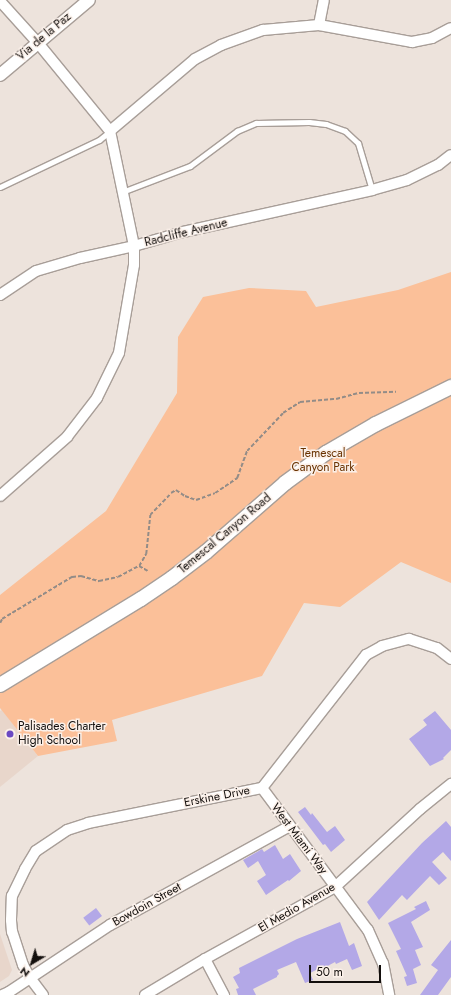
<!DOCTYPE html>
<html>
<head>
<meta charset="utf-8">
<style>
	body { margin:0 }
	#map { position:relative; width:451px; height:995px; overflow:hidden; background:#ede3dc; font-family:Jost,sans-serif }
	div>[style] { position:absolute }
	[style*='--x'] { left:calc(var(--x)*1px); top:calc(var(--y)*1px); width:calc(var(--w)*1px); rotate:calc(var(--a)*1deg) }
	.built>* { inset:0; background:#e8d6cb }
	.green>* { inset:0; background:#fbc099 }
	.building>* { inset:0; background:#b3a8e7; transform-origin:0 0 }
	.path>* { height:1.5px; margin-top:-0.75px; transform-origin:0; background:repeating-linear-gradient(90deg,#938c87 0 4px,transparent 0 6px) }
	.roads { filter:drop-shadow(1px 0 #a89e98) drop-shadow(-1px 0 #a89e98) drop-shadow(0 1px #a89e98) drop-shadow(0 -1px #a89e98) }
	.service>* { height:5px; margin:-2.5px; padding:0 2.5px; transform-origin:2.5px; border-radius:2.5px; background:#fff }
	.minor>* { height:10px; margin:-5px; padding:0 5px; transform-origin:5px; border-radius:5px; background:#fff }
	.tertiary>* { height:12px; margin:-6px; padding:0 6px; transform-origin:6px; border-radius:6px; background:#fff }
	.secondary>* { height:14px; margin:-7px; padding:0 7px; transform-origin:7px; border-radius:7px; background:#fff }
	.dots>* { width:11px; height:11px; translate:-50% -50%; box-sizing:border-box; border:2px solid #fbf0e9; border-radius:50% }
	span { translate:-50% -50%; white-space:nowrap; text-align:center; line-height:1.15; -webkit-text-stroke:3px #fbf0e9; paint-order:stroke }
	.street-label { font-size:12px; color:#130f0d }
	.park-label { font-size:12px; color:#693302 }
	.poi-label { font-size:12px; color:#130f0d }
	.left { translate:0 -50%; text-align:left }
	.north { position:absolute; left:12px; top:943px; width:40px; height:40px; -webkit-text-stroke:3px #fbf0e9; paint-order:stroke; rotate:218deg; font-size:11px; font-weight:700; line-height:16px; text-align:center; color:#130f0d }
	.north::after { content:''; display:block; margin:auto; width:14px; height:18px; background:#130f0d; clip-path:polygon(50% 0,100% 100%,50% 72%,0 100%) }
	.scale { position:absolute; left:309px; top:965px; width:72px; height:18px; box-sizing:border-box; border:2px solid #130f0d; border-top:0; padding-left:5px; font-size:12px; line-height:14px; white-space:nowrap; color:#130f0d; -webkit-text-stroke:3px #fbf0e9; paint-order:stroke }
</style>
</head>
<body>
<div id="map">
	<div class="built">
		<div style="clip-path:polygon(2px 710px,38px 756px,0 787px,0 711px)"></div>
		<div style="clip-path:polygon(0 934px,12px 970px,9px 976px,0 982px)"></div>
	</div>
	<div class="green">
		<div style="clip-path:polygon(451px 272px,451px 583px,401px 562px,340px 607px,304px 603px,262px 676px,112px 720px,117px 741px,38px 756px,0 708px,0 595px,106px 511px,177px 393px,178px 337px,203px 297px,249px 288px,306px 291px,316px 307px,398px 290px)"></div>
	</div>
	<div class="building">
		<div style="clip-path:polygon(435px 711px,451px 730px,451px 750px,443px 758px,444px 759px,430px 766px,409px 739px,427px 725px,423px 720px)"></div>
		<div style="clip-path:polygon(305px 807px,311px 815px,312px 813px,327px 832px,335px 826px,345px 840px,331px 852px,325px 844px,323px 845px,298px 812px)"></div>
		<div style="clip-path:polygon(446px 821px,451px 827px,451px 861px,443px 852px,432px 862px,447px 878px,439px 885px,430px 876px,407px 900px,402px 895px,379px 920px,367px 902px,422px 843px)"></div>
		<div style="clip-path:polygon(275px 845px,283px 859px,290px 854px,301px 871px,289px 881px,288px 880px,266px 895px,257px 881px,266px 875px,258px 861px,248px 868px,243px 860px,262px 849px,264px 852px)"></div>
		<div style="clip-path:polygon(426px 901px,430px 910px,411px 922px,423px 947px,415px 950px,421px 965px,413px 969px,417px 983px,407px 986px,404px 977px,407px 976px,396px 951px,401px 949px,388px 923px,416px 909px,414px 907px)"></div>
		<div style="left:96px;top:908px;width:10px;height:16px;rotate:53deg"></div>
		<div style="clip-path:polygon(340px 922px,349px 946px,354px 943px,362px 966px,352px 970px,347px 959px,336px 964px,335px 962px,322px 969px,320px 968px,310px 973px,313px 980px,305px 983px,296px 962px,277px 970px,279px 974px,277px 976px,277px 977px,253px 989px,256px 995px,238px 995px,236px 989px,239px 988px,233px 977px,240px 973px,239px 968px,297px 939px)"></div>
		<div style="clip-path:polygon(451px 940px,451px 977px,438px 995px,420px 995px,438px 970px,431px 965px)"></div>
	</div>
	<div class="path">
		<div style="--x:139;--y:566;--w:10;--a:29"></div>
		<div style="--x:0;--y:623;--w:4;--a:-63"></div>
		<div style="--x:2;--y:619;--w:82;--a:-31"></div>
		<div style="--x:72;--y:577;--w:9;--a:-6"></div>
		<div style="--x:81;--y:576;--w:19;--a:16"></div>
		<div style="--x:99;--y:581;--w:19;--a:-12"></div>
		<div style="--x:118;--y:577;--w:24;--a:-28"></div>
		<div style="--x:139;--y:566;--w:14;--a:-60"></div>
		<div style="--x:146;--y:554;--w:39;--a:-84"></div>
		<div style="--x:150;--y:515;--w:30;--a:-46"></div>
		<div style="--x:171;--y:493;--w:6;--a:-31"></div>
		<div style="--x:176;--y:490;--w:11;--a:34"></div>
		<div style="--x:185;--y:496;--w:12;--a:20"></div>
		<div style="--x:196;--y:500;--w:20;--a:-20"></div>
		<div style="--x:215;--y:493;--w:27;--a:-34"></div>
		<div style="--x:237;--y:478;--w:29;--a:-70"></div>
		<div style="--x:247;--y:451;--w:52;--a:-46.5"></div>
		<div style="--x:283;--y:413;--w:20;--a:-33"></div>
		<div style="--x:300;--y:402;--w:36;--a:-5"></div>
		<div style="--x:336;--y:399;--w:24;--a:-15"></div>
		<div style="--x:359;--y:393;--w:37;--a:-2"></div>
	</div>
	<div class="roads">
		<div class="service">
			<div style="--x:0;--y:187;--w:110;--a:-25.4"></div>
			<div style="--x:99;--y:140;--w:14;--a:-39"></div>
			<div style="--x:122;--y:192;--w:73;--a:-20.9"></div>
			<div style="--x:190;--y:166;--w:59;--a:-36.7"></div>
			<div style="--x:237;--y:131;--w:21;--a:-23"></div>
			<div style="--x:256;--y:123;--w:53;--a:-1.1"></div>
			<div style="--x:309;--y:122;--w:17;--a:7"></div>
			<div style="--x:326;--y:124;--w:20;--a:20"></div>
			<div style="--x:345;--y:131;--w:18;--a:43"></div>
			<div style="--x:358;--y:143;--w:49;--a:73.4"></div>
		</div>
		<div class="minor">
			<div style="--x:0;--y:1;--w:57;--a:47.9"></div>
			<div style="--x:38;--y:43;--w:114;--a:50.7"></div>
			<div style="--x:110;--y:131;--w:117;--a:78.2"></div>
			<div style="--x:134;--y:246;--w:19;--a:90"></div>
			<div style="--x:134;--y:265;--w:89;--a:99.7"></div>
			<div style="--x:119;--y:353;--w:50;--a:116.1"></div>
			<div style="--x:97;--y:398;--w:49;--a:127.6"></div>
			<div style="--x:67;--y:437;--w:89;--a:138.6"></div>
			<div style="--x:319;--y:25;--w:25;--a:-79"></div>
			<div style="--x:110;--y:131;--w:111;--a:-40.3"></div>
			<div style="--x:195;--y:59;--w:30;--a:-28"></div>
			<div style="--x:221;--y:45;--w:45;--a:-19.7"></div>
			<div style="--x:263;--y:30;--w:56;--a:-5.1"></div>
			<div style="--x:319;--y:25;--w:95;--a:10.4"></div>
			<div style="--x:412;--y:42;--w:20;--a:-11"></div>
			<div style="--x:432;--y:38;--w:21;--a:-28"></div>
			<div style="--x:0;--y:295;--w:43;--a:-33.7"></div>
			<div style="--x:36;--y:271;--w:46;--a:-16.5"></div>
			<div style="--x:80;--y:258;--w:55;--a:-12.5"></div>
			<div style="--x:134;--y:246;--w:51;--a:-15.9"></div>
			<div style="--x:183;--y:232;--w:194;--a:-12.5"></div>
			<div style="--x:372;--y:190;--w:36;--a:-16"></div>
			<div style="--x:407;--y:180;--w:34;--a:-26"></div>
			<div style="--x:438;--y:165;--w:16;--a:-38"></div>
			<div style="--x:262;--y:788;--w:177;--a:53.3"></div>
			<div style="--x:368;--y:930;--w:36;--a:66"></div>
			<div style="--x:383;--y:963;--w:33;--a:79"></div>
			<div style="--x:205;--y:959;--w:41;--a:62.2"></div>
			<div style="--x:2;--y:995;--w:8;--a:-23"></div>
			<div style="--x:9;--y:992;--w:121;--a:-33.6"></div>
			<div style="--x:110;--y:925;--w:205;--a:-28.8"></div>
			<div style="--x:43;--y:995;--w:21;--a:-127"></div>
			<div style="--x:30;--y:978;--w:15;--a:-118"></div>
			<div style="--x:23;--y:965;--w:35;--a:-108"></div>
			<div style="--x:12;--y:932;--w:12;--a:-95"></div>
			<div style="--x:11;--y:920;--w:24;--a:-88"></div>
			<div style="--x:12;--y:896;--w:30;--a:-64"></div>
			<div style="--x:25;--y:869;--w:21;--a:-59"></div>
			<div style="--x:36;--y:851;--w:37;--a:-34"></div>
			<div style="--x:67;--y:830;--w:22;--a:-18"></div>
			<div style="--x:88;--y:823;--w:177;--a:-11.4"></div>
			<div style="--x:262;--y:788;--w:169;--a:-52"></div>
			<div style="--x:366;--y:655;--w:18;--a:-29"></div>
			<div style="--x:382;--y:646;--w:28;--a:-15"></div>
			<div style="--x:409;--y:639;--w:29;--a:18"></div>
			<div style="--x:437;--y:648;--w:18;--a:38"></div>
			<div style="--x:145;--y:995;--w:70;--a:-31"></div>
			<div style="--x:205;--y:959;--w:149;--a:-29"></div>
			<div style="--x:335;--y:887;--w:115;--a:-42.5"></div>
			<div style="--x:420;--y:809;--w:40;--a:-39"></div>
		</div>
		<div class="tertiary">
			<div style="--x:0;--y:75;--w:116;--a:-40.1"></div>
		</div>
		<div class="secondary">
			<div style="--x:0;--y:685;--w:165;--a:-31.4"></div>
			<div style="--x:141;--y:599;--w:37;--a:-34"></div>
			<div style="--x:172;--y:578;--w:43;--a:-37.4"></div>
			<div style="--x:206;--y:552;--w:105;--a:-41.1"></div>
			<div style="--x:285;--y:483;--w:51;--a:-36.2"></div>
			<div style="--x:326;--y:453;--w:58;--a:-30.1"></div>
			<div style="--x:376;--y:424;--w:84;--a:-26.3"></div>
		</div>
	</div>
	<div class="dots">
		<div style="left:10px;top:734px;background:#6b49c2"></div>
	</div>
	<div class="street-label">
		<span style="left:44px;top:37px;rotate:-40deg">Via de la Paz</span>
		<span style="left:186px;top:233px;rotate:-14deg">Radcliffe Avenue</span>
		<span style="left:225px;top:534px;rotate:-40deg">Temescal Canyon Road</span>
		<span style="left:217px;top:797px;rotate:-11deg">Erskine Drive</span>
		<span style="left:299px;top:839px;rotate:53deg">West Miami Way</span>
		<span style="left:147px;top:905px;rotate:-29deg">Bowdoin Street</span>
		<span style="left:297px;top:908px;rotate:-30deg">El Medio Avenue</span>
	</div>
	<div class="park-label">
		<span style="left:323px;top:461px">Temescal<br>Canyon Park</span>
	</div>
	<div class="poi-label">
		<span class="left" style="left:18px;top:734px">Palisades Charter<br>High School</span>
	</div>
	<div class="north">N</div>
	<div class="scale">50 m</div>
</div>
</body>
</html>
